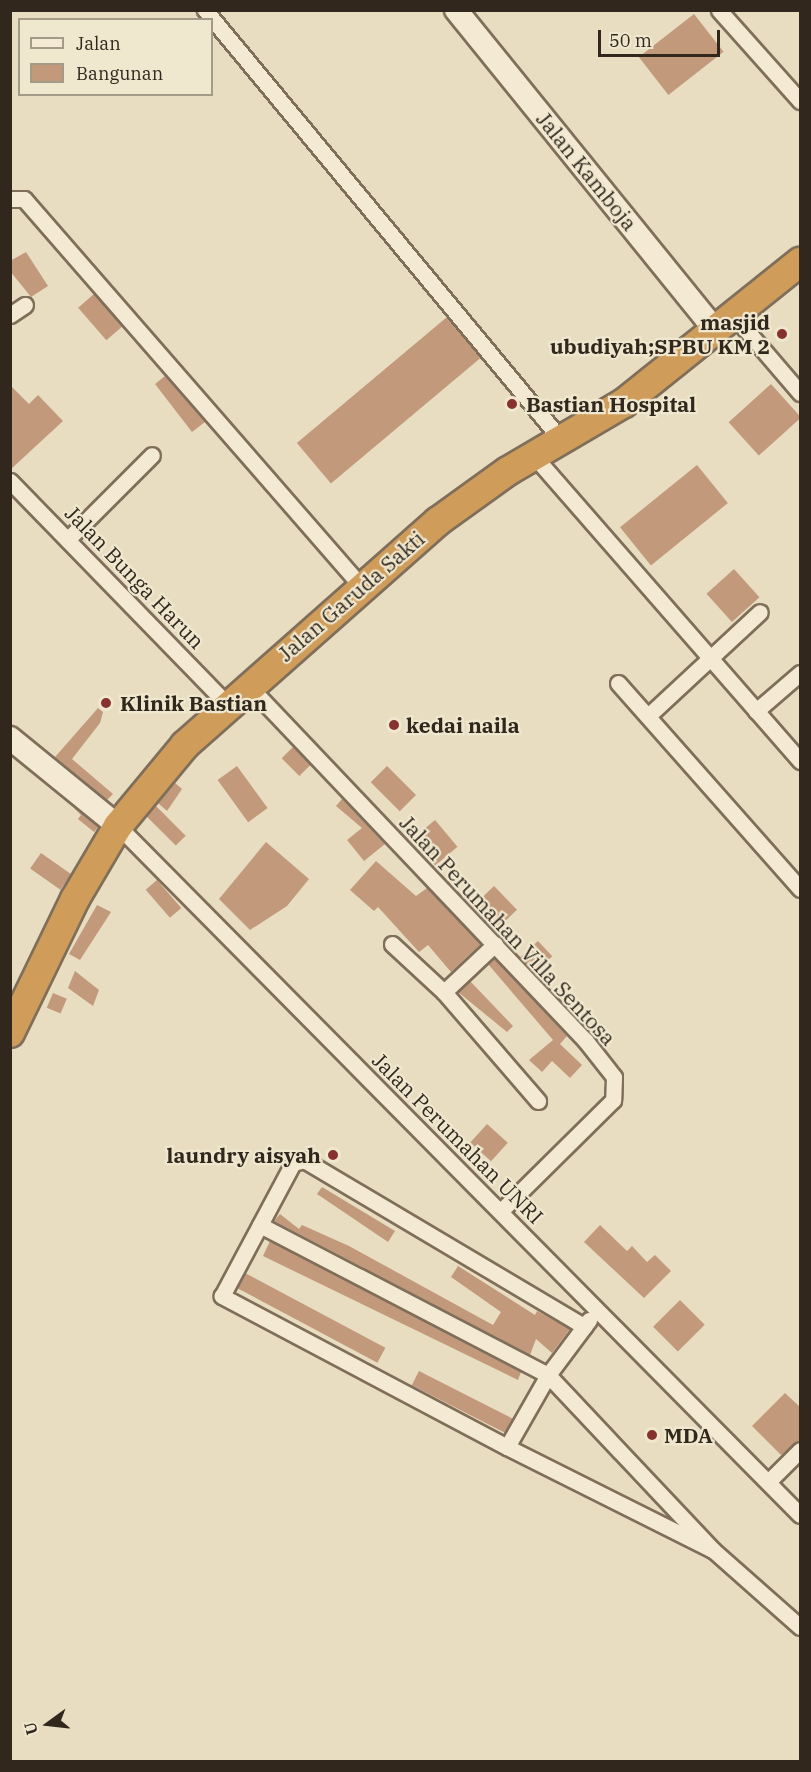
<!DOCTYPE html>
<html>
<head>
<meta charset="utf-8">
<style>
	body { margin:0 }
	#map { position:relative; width:811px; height:1772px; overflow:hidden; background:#e8ddc1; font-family:"IBM Plex Serif",serif }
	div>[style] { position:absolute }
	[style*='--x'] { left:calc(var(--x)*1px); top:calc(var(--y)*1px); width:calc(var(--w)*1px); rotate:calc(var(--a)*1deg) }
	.building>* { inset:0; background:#c2997b; transform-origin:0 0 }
	.roads { filter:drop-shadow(2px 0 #7f6e5a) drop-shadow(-2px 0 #7f6e5a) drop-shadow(0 2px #7f6e5a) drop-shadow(0 -2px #7f6e5a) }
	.street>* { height:15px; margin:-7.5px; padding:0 7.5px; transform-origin:7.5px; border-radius:7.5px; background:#f4ead3 }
	.secondary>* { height:22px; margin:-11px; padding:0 11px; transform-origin:11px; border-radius:11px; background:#f4ead3 }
	.highway>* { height:28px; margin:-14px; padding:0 14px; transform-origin:14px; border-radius:14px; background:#cf9c5a }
	.dots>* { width:16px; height:16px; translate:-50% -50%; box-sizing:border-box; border:3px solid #f0e7cf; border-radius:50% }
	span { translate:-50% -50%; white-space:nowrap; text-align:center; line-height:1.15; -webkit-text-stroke:4.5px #f0e7cf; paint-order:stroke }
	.street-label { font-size:21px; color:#31271d }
	.poi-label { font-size:21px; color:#31271d; font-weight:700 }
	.right { translate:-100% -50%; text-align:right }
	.left { translate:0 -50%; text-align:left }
	.frame { position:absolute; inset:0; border:12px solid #31271d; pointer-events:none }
	.legend { position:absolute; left:18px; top:18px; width:195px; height:78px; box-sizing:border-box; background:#f0e7cf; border:2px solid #a49a88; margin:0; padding:8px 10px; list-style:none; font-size:18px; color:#31271d }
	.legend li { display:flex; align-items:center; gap:12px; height:30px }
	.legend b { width:30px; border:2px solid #a49a88 }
	.north { position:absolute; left:18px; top:1694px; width:60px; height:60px; -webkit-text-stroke:4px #f0e7cf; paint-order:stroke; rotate:255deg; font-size:16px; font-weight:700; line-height:24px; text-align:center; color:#31271d }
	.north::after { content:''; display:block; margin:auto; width:21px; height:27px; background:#31271d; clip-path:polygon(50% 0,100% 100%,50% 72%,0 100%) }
	.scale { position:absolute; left:598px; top:30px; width:122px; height:27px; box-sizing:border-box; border:3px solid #31271d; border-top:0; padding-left:8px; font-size:18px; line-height:21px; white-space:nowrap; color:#31271d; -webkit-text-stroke:4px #f0e7cf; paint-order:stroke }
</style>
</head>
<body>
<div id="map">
	<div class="building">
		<div style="left:694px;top:14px;width:48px;height:70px;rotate:52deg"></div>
		<div style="clip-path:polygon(26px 252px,48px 286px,31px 297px,10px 271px,10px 261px)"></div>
		<div style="left:94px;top:294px;width:43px;height:21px;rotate:49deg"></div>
		<div style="left:447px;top:317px;width:53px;height:196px;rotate:50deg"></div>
		<div style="clip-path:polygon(165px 376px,205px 422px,192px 432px,155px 384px)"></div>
		<div style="left:771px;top:384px;width:45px;height:57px;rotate:48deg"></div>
		<div style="clip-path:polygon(10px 385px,29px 404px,38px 395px,63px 421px,10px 470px)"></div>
		<div style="left:697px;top:465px;width:49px;height:99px;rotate:51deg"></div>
		<div style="left:734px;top:569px;width:38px;height:37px;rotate:48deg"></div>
		<div style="clip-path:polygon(98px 708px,103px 712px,100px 723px,72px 759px,113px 794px,107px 800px,55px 757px)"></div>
		<div style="left:293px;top:747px;width:25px;height:16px;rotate:45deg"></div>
		<div style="left:237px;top:766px;width:52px;height:24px;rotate:54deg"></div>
		<div style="left:387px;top:766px;width:41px;height:23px;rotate:45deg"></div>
		<div style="clip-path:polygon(175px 783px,182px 789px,167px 811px,158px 803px)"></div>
		<div style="clip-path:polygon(342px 799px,385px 844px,364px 861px,347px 840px,362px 828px,336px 806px)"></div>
		<div style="left:156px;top:806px;width:42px;height:14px;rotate:45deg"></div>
		<div style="clip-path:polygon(74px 808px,98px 827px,94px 832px,78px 819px,81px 815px)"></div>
		<div style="left:435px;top:820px;width:35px;height:29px;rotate:50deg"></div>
		<div style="clip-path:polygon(266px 842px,309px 879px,287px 906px,250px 930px,219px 899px)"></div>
		<div style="left:41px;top:853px;width:37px;height:19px;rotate:35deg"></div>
		<div style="clip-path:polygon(376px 861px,416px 896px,427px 888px,481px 944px,451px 972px,428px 945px,419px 952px,378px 907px,374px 911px,350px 890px)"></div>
		<div style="left:157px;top:880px;width:37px;height:15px;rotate:49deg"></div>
		<div style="left:494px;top:886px;width:33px;height:30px;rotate:46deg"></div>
		<div style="clip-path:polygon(97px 905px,111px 912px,80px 960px,69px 954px)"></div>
		<div style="left:538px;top:941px;width:21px;height:24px;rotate:47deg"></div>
		<div style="clip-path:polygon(494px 958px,567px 1036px,560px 1044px,582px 1065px,570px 1078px,552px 1061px,542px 1072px,529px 1060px,553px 1040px,488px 964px)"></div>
		<div style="clip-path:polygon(75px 971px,99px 990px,93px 1006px,68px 988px)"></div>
		<div style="clip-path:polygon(470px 981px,513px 1026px,507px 1032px,458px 992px)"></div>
		<div style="left:53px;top:993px;width:15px;height:16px;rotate:23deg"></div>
		<div style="left:487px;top:1124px;width:28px;height:25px;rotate:42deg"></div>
		<div style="clip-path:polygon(322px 1187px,395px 1231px,388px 1242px,317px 1194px)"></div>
		<div style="clip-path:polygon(280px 1214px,299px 1229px,302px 1225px,349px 1246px,493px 1325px,501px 1312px,451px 1277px,458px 1266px,535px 1315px,537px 1311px,570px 1329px,552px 1353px,536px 1339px,530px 1355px,274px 1221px)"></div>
		<div style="clip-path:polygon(600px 1225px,627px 1251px,632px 1246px,647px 1262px,655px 1255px,671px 1271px,644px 1298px,584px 1242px)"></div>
		<div style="clip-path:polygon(270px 1241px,521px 1372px,518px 1380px,263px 1256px)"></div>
		<div style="left:245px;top:1273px;width:159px;height:17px;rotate:28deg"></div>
		<div style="left:680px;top:1300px;width:35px;height:38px;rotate:45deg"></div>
		<div style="left:419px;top:1371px;width:105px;height:16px;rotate:27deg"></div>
		<div style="clip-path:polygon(785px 1393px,801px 1408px,801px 1441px,781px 1455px,752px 1426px)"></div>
	</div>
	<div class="roads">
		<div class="street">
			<div style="--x:205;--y:10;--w:561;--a:50.35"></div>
			<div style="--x:719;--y:10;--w:122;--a:48.3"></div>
			<div style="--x:10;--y:199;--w:14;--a:0"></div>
			<div style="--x:24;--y:199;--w:513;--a:48.95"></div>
			<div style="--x:10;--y:315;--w:18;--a:-34"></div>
			<div style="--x:735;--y:317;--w:100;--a:49.5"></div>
			<div style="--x:534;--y:456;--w:405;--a:48.9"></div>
			<div style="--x:10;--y:481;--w:311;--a:45.8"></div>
			<div style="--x:69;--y:538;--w:117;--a:-45"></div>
			<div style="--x:618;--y:683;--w:275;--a:48.5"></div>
			<div style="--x:247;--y:684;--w:491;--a:46.5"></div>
			<div style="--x:585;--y:1040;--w:47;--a:51.9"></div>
			<div style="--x:614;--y:1077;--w:23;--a:92"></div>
			<div style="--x:613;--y:1100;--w:155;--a:135.3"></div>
			<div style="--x:756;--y:711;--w:58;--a:-40.8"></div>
			<div style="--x:649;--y:715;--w:151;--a:-42.9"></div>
			<div style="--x:118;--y:826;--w:969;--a:45.29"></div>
			<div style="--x:392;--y:944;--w:71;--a:42.7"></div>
			<div style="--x:444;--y:992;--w:144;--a:49.2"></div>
			<div style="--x:444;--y:992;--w:70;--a:-43.3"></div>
			<div style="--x:260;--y:1225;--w:325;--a:27.5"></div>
			<div style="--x:548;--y:1375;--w:241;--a:46.7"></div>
			<div style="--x:589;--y:1320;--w:69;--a:126.7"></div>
			<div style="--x:548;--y:1375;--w:83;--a:119.7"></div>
			<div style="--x:507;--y:1447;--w:230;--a:26.6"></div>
			<div style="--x:713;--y:1550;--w:116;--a:41.5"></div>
			<div style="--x:507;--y:1447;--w:323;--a:-152.1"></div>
			<div style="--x:222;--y:1296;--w:151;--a:-61.9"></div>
			<div style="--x:293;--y:1163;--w:11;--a:-15"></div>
			<div style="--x:304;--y:1160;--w:326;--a:30.7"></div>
			<div style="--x:768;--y:1482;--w:45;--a:-45"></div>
		</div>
		<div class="secondary">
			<div style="--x:456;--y:10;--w:414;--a:51"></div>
			<div style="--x:10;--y:738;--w:139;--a:39.2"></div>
		</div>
		<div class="highway">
			<div style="--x:10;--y:1033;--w:149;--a:-64.1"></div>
			<div style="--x:75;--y:899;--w:85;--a:-59.5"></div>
			<div style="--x:118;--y:826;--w:105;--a:-50.4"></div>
			<div style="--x:185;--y:745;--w:337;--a:-41.5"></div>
			<div style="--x:437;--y:522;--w:87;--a:-35.7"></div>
			<div style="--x:508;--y:471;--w:134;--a:-30.4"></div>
			<div style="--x:624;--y:403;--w:226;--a:-38.7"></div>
		</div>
	</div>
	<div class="dots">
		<div style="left:782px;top:334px;background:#873131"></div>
		<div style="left:512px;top:404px;background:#873131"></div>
		<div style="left:106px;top:703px;background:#873131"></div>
		<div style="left:394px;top:725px;background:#873131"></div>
		<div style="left:333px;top:1155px;background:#873131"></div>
		<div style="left:652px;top:1435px;background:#873131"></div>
	</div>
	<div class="street-label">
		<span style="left:587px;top:171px;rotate:51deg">Jalan Kamboja</span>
		<span style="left:135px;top:577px;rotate:46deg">Jalan Bunga Harun</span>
		<span style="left:351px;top:596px;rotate:-41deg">Jalan Garuda Sakti</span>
		<span style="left:508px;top:930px;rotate:47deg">Jalan Perumahan Villa Sentosa</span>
		<span style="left:458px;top:1138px;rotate:45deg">Jalan Perumahan UNRI</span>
	</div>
	<div class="poi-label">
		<span class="right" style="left:770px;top:334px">masjid<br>ubudiyah;SPBU KM 2</span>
		<span class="left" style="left:526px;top:404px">Bastian Hospital</span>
		<span class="left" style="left:120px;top:703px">Klinik Bastian</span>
		<span class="left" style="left:406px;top:725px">kedai naila</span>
		<span class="right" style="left:321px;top:1155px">laundry aisyah</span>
		<span class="left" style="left:664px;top:1435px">MDA</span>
	</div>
	<div class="frame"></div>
	<ul class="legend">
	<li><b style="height:8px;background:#f4ead3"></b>Jalan</li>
	<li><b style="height:16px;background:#c2997b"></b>Bangunan</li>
	</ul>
	<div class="north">U</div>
	<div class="scale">50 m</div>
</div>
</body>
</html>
